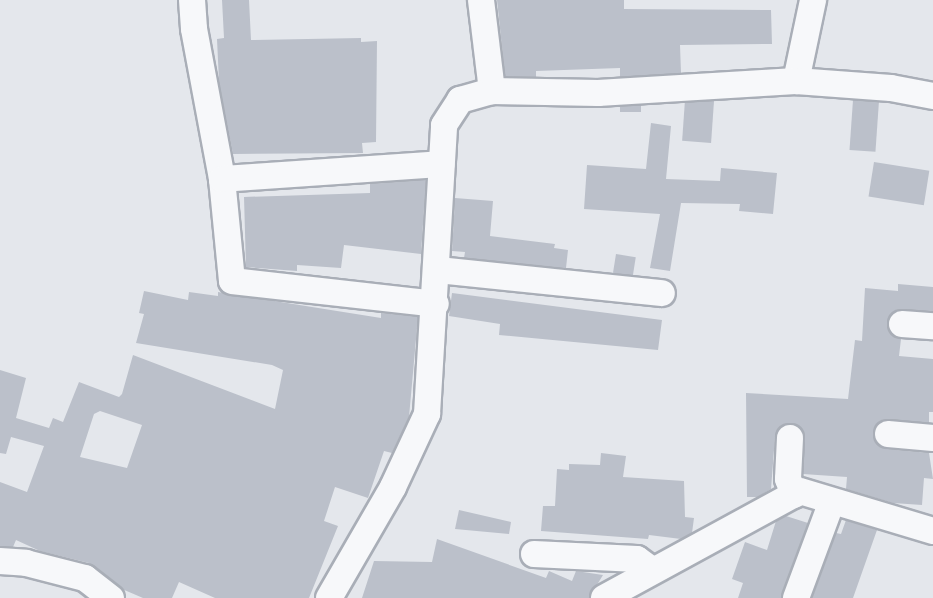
<!DOCTYPE html>
<html>
<head>
<meta charset="utf-8">
<style>
	body { margin:0 }
	#map { position:relative; width:933px; height:598px; overflow:hidden; background:#e4e7ec; font-family:"Asap Condensed",sans-serif }
	div>[style] { position:absolute }
	[style*='--x'] { left:calc(var(--x)*1px); top:calc(var(--y)*1px); width:calc(var(--w)*1px); rotate:calc(var(--a)*1deg) }
	.building>* { inset:0; background:#bbc0ca; transform-origin:0 0 }
	.roads { filter:drop-shadow(2px 0 #a9aeb7) drop-shadow(-2px 0 #a9aeb7) drop-shadow(0 2px #a9aeb7) drop-shadow(0 -2px #a9aeb7) }
	.minor>* { height:26px; margin:-13px; padding:0 13px; transform-origin:13px; border-radius:13px; background:#f7f8fa }
	span { translate:-50% -50%; white-space:nowrap; text-align:center; line-height:1.15; -webkit-text-stroke:4.5px #f4f6f9; paint-order:stroke }
</style>
</head>
<body>
<div id="map">
	<div class="building">
		<div style="clip-path:polygon(222px 0,249px 0,251px 40px,361px 38px,361px 42px,377px 41px,376px 142px,362px 143px,363px 153px,233px 154px,219px 82px,217px 39px,224px 38px)"></div>
		<div style="clip-path:polygon(497px 0,624px 0,624px 9px,771px 10px,772px 44px,680px 45px,681px 73px,620px 77px,620px 68px,536px 71px,536px 77px,505px 76px)"></div>
		<div style="left:853px;top:100px;width:26px;height:50px;rotate:4deg"></div>
		<div style="left:714px;top:101px;width:42px;height:29px;rotate:94deg"></div>
		<div style="clip-path:polygon(641px 105px,641px 112px,620px 112px,620px 107px)"></div>
		<div style="clip-path:polygon(651px 123px,671px 126px,666px 179px,720px 181px,721px 168px,777px 173px,773px 214px,739px 211px,740px 204px,681px 203px,670px 271px,650px 268px,660px 214px,584px 209px,587px 165px,646px 169px)"></div>
		<div style="left:874px;top:162px;width:56px;height:35px;rotate:9deg"></div>
		<div style="clip-path:polygon(426px 180px,421px 254px,344px 245px,341px 268px,297px 265px,297px 271px,246px 267px,244px 197px,370px 193px,370px 184px)"></div>
		<div style="clip-path:polygon(455px 198px,493px 201px,490px 236px,555px 244px,554px 248px,568px 250px,566px 268px,464px 258px,465px 252px,452px 251px)"></div>
		<div style="left:616px;top:254px;width:20px;height:19px;rotate:9deg"></div>
		<div style="clip-path:polygon(898px 284px,933px 287px,933px 311px,896px 310px,887px 324px,893px 336px,901px 339px,899px 356px,933px 359px,933px 412px,929px 412px,929px 423px,882px 420px,873px 433px,875px 441px,886px 449px,929px 453px,933px 479px,924px 478px,922px 505px,893px 503px,846px 489px,847px 477px,803px 474px,804px 432px,790px 423px,778px 429px,775px 437px,771px 489px,758px 497px,747px 497px,746px 393px,848px 399px,855px 340px,862px 341px,865px 288px,898px 291px)"></div>
		<div style="clip-path:polygon(evenodd,144px 291px,188px 300px,189px 292px,218px 296px,218px 292px,381px 318px,381px 313px,418px 317px,409px 417px,392px 453px,384px 451px,368px 498px,335px 487px,324px 521px,338px 526px,309px 598px,215px 598px,179px 582px,172px 598px,143px 598px,122px 589px,89px 563px,40px 551px,16px 540px,13px 547px,0 546px,0 482px,27px 492px,44px 446px,11px 437px,6px 454px,0 453px,0 370px,26px 378px,16px 418px,49px 428px,53px 418px,63px 422px,79px 382px,119px 397px,122px 394px,133px 355px,275px 409px,283px 370px,272px 365px,136px 343px,144px 314px,139px 313px,144px 291px,100px 411px,142px 425px,127px 468px,80px 457px,94px 414px,100px 411px)"></div>
		<div style="clip-path:polygon(452px 293px,662px 320px,658px 350px,499px 335px,500px 324px,449px 316px)"></div>
		<div style="clip-path:polygon(601px 453px,626px 456px,623px 477px,684px 481px,685px 517px,694px 518px,692px 533px,681px 539px,649px 535px,648px 539px,541px 531px,543px 506px,555px 506px,557px 469px,569px 470px,569px 464px,600px 465px)"></div>
		<div style="clip-path:polygon(459px 510px,511px 522px,509px 534px,455px 529px)"></div>
		<div style="clip-path:polygon(786px 516px,808px 523px,781px 598px,738px 598px,743px 583px,732px 579px,745px 542px,767px 550px,776px 521px)"></div>
		<div style="clip-path:polygon(846px 520px,877px 530px,853px 598px,812px 598px,836px 533px,841px 534px)"></div>
		<div style="clip-path:polygon(437px 539px,546px 578px,549px 571px,572px 581px,576px 571px,603px 575px,589px 598px,362px 598px,374px 561px,432px 562px)"></div>
	</div>
	<div class="roads">
		<div class="minor">
			<div style="--x:192;--y:0;--w:29;--a:86"></div>
			<div style="--x:194;--y:29;--w:153;--a:79.4"></div>
			<div style="--x:222;--y:179;--w:102;--a:84.4"></div>
			<div style="--x:232;--y:281;--w:205;--a:6.4"></div>
			<div style="--x:481;--y:0;--w:92;--a:83.1"></div>
			<div style="--x:796;--y:81;--w:83;--a:-78.1"></div>
			<div style="--x:222;--y:179;--w:220;--a:-3.9"></div>
			<div style="--x:438;--y:270;--w:225;--a:5.9"></div>
			<div style="--x:902;--y:324;--w:31;--a:4"></div>
			<div style="--x:888;--y:434;--w:45;--a:5.1"></div>
			<div style="--x:790;--y:438;--w:41;--a:92.8"></div>
			<div style="--x:788;--y:479;--w:17;--a:69"></div>
			<div style="--x:534;--y:554;--w:103;--a:2.8"></div>
			<div style="--x:637;--y:559;--w:19;--a:36"></div>
			<div style="--x:0;--y:561;--w:26;--a:4"></div>
			<div style="--x:26;--y:563;--w:61;--a:14.3"></div>
			<div style="--x:85;--y:578;--w:33;--a:38"></div>
			<div style="--x:329;--y:598;--w:128;--a:-60"></div>
			<div style="--x:393;--y:487;--w:81;--a:-65"></div>
			<div style="--x:427;--y:414;--w:289;--a:-86.6"></div>
			<div style="--x:444;--y:125;--w:30;--a:-57"></div>
			<div style="--x:460;--y:100;--w:33;--a:-16"></div>
			<div style="--x:492;--y:91;--w:106;--a:1.1"></div>
			<div style="--x:598;--y:93;--w:198;--a:-3.5"></div>
			<div style="--x:796;--y:81;--w:95;--a:4.2"></div>
			<div style="--x:891;--y:88;--w:43;--a:10.8"></div>
			<div style="--x:604;--y:598;--w:223;--a:-28.6"></div>
			<div style="--x:800;--y:491;--w:139;--a:16.7"></div>
			<div style="--x:796;--y:598;--w:103;--a:-69.6"></div>
		</div>
	</div>
</div>
</body>
</html>
